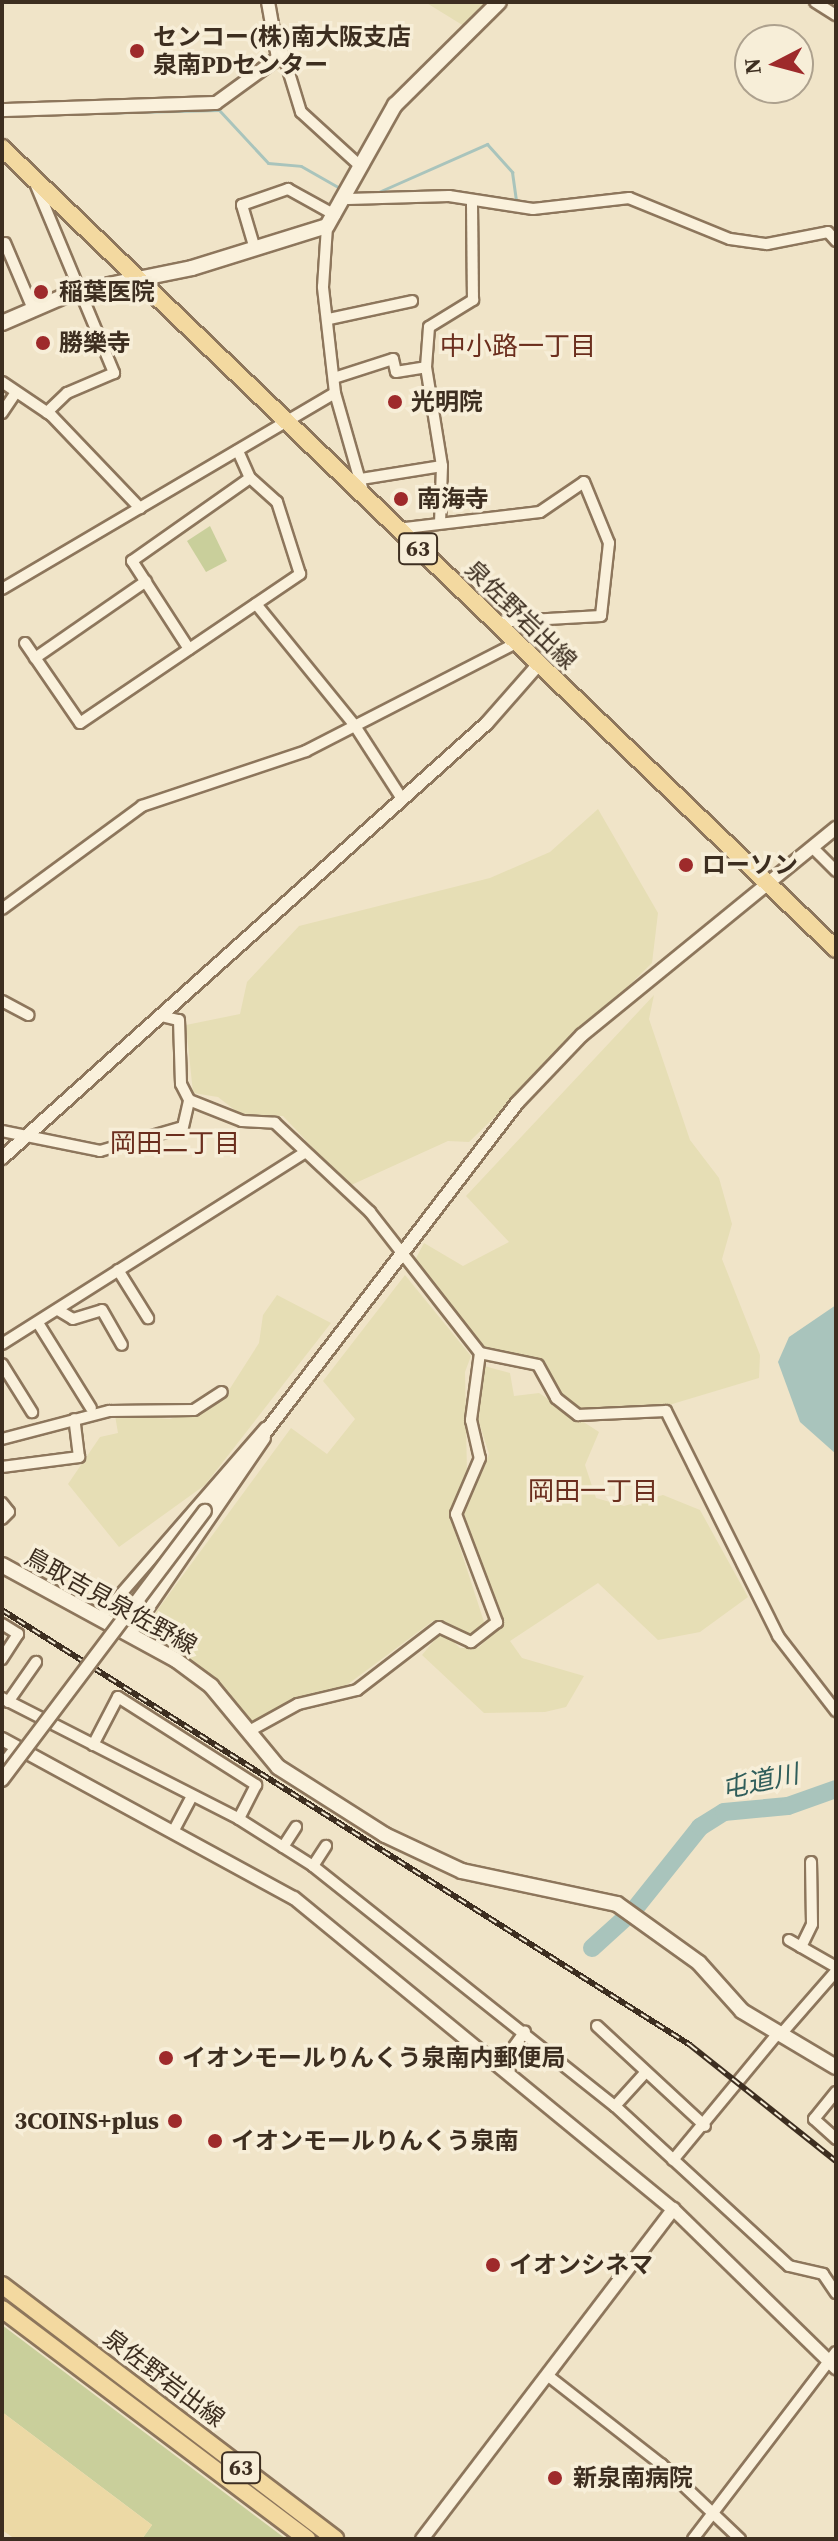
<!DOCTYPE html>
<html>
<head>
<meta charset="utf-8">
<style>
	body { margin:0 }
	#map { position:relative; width:838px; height:2541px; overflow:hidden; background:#f0e4c8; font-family:"Source Serif 4","Noto Sans JP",serif }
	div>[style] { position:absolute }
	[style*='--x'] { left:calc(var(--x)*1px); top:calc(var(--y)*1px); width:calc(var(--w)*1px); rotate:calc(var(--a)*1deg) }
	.farmland>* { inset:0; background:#e6deb5 }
	.green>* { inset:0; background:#c9cf9b }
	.sand>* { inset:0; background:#ecd9a5 }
	.water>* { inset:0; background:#a9c4bc }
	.stream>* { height:3px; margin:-1.5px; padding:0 1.5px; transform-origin:1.5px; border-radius:1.5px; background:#a9c4bc }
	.river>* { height:18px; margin:-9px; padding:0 9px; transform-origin:9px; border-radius:9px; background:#a9c4bc }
	.roads { filter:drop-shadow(2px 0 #8d765c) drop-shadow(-2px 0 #8d765c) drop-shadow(0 2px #8d765c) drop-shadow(0 -2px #8d765c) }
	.minor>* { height:10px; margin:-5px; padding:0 5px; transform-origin:5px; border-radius:5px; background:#faf1dc }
	.tertiary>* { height:12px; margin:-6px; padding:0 6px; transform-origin:6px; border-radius:6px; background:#faf1dc }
	.secondary>* { height:14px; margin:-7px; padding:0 7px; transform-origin:7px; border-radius:7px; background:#faf1dc }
	.primary>* { height:16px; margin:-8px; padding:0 8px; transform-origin:8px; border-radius:8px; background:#f3d9a0 }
	.rail>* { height:6px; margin-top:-3px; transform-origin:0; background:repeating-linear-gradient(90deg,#f7eed8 0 9px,#3d2e20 0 18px); box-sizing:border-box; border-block:2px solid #3d2e20 }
	.bridges { filter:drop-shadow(2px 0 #8d765c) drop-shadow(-2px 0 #8d765c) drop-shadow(0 2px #8d765c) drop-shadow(0 -2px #8d765c) }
	.tertiary-bridge>* { height:12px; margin:-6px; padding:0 6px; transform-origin:6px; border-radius:6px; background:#faf1dc }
	.dots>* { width:22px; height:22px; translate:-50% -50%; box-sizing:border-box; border:4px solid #f7eed8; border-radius:50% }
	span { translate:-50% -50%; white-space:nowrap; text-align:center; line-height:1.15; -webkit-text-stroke:7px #f7eed8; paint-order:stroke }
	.shield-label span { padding:2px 6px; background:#f7eed8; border:2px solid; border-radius:6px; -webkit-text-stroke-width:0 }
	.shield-label { font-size:22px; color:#3d2e20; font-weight:700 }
	.poi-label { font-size:24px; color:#3d2e20; font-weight:700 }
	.left { translate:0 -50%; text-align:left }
	.right { translate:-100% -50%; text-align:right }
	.street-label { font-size:24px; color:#3d2e20 }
	.neighbourhood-label { font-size:26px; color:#6b2e1e }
	.water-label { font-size:26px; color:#2f5d5a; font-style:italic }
	.frame { position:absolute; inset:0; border:4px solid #3d2e20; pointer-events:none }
	.north { position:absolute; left:734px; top:24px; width:80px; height:80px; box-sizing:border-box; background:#f7eed8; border:2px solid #ada18e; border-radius:50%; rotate:264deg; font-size:22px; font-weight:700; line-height:32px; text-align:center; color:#3d2e20 }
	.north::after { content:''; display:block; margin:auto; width:28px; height:36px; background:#9e2a2b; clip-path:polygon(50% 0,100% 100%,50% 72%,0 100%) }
</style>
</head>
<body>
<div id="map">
	<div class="farmland">
		<div style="clip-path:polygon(425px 2px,493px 2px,464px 26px)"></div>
		<div style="clip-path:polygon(598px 809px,658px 913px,652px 963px,469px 1142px,448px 1141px,349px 1186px,283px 1116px,240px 1114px,218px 1097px,193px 1093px,186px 1025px,240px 1014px,247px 982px,299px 926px,490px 878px,550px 852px)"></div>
		<div style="clip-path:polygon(654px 995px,649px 1019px,690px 1140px,719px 1178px,732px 1224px,722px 1259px,760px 1355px,759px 1378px,669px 1405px,589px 1414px,562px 1396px,534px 1357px,481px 1347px,415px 1260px,424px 1243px,463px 1266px,509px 1242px,466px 1196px)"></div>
		<div style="clip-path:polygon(405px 1275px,471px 1356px,465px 1372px,467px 1474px,449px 1514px,486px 1628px,470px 1635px,433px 1621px,340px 1690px,305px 1695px,250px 1724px,220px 1685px,142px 1631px,291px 1428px,327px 1454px,355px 1419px,323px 1381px)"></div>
		<div style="clip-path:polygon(277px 1295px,331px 1323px,205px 1485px,119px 1547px,68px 1484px,100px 1437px,118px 1433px,115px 1415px,170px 1419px,222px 1401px,259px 1343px,263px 1315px)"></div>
		<div style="clip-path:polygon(484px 1366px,510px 1373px,514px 1396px,539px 1393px,599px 1432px,585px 1465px,596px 1498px,624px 1506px,663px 1495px,700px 1510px,748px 1597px,700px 1632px,658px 1640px,598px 1583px,510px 1641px,522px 1658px,584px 1676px,566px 1707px,545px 1712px,484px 1713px,422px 1655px,442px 1631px,460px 1648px,478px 1648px,503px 1625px,463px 1511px,489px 1454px,478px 1419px)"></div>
	</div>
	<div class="green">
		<div style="clip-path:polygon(210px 526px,227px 561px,206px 572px,187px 541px)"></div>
		<div style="clip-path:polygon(2px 2325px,286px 2539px,142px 2539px,152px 2525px,2px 2412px)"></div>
	</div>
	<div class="sand">
		<div style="clip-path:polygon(2px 2412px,152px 2525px,142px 2539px,15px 2539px,2px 2530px)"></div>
	</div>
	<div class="water">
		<div style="clip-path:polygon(836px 1305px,836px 1454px,800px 1422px,778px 1362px,789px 1337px)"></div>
	</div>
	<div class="stream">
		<div style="--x:89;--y:113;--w:130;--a:-1.3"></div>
		<div style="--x:219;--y:110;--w:72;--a:47.2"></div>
		<div style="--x:268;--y:163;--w:33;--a:5"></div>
		<div style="--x:301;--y:166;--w:48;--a:29.7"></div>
		<div style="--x:374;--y:194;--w:124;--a:-23.9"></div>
		<div style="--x:487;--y:144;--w:38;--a:48"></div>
		<div style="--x:512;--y:172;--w:30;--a:82"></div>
		<div style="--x:558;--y:201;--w:52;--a:-6.6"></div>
	</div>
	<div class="river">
		<div style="--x:637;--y:1906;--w:101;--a:-51.4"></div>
		<div style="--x:700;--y:1827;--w:28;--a:-32"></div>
		<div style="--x:724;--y:1812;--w:64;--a:-5.4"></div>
		<div style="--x:788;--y:1806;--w:51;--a:-19.5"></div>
		<div style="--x:592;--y:1948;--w:43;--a:-42.2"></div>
	</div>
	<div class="roads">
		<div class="minor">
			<div style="--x:815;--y:2;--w:25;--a:32"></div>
			<div style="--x:282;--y:50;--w:65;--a:73"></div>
			<div style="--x:301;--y:112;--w:79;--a:42.4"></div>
			<div style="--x:35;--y:183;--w:206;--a:67.4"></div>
			<div style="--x:114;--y:373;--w:51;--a:156.9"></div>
			<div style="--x:67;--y:393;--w:28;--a:136"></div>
			<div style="--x:348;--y:199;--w:101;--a:-1.7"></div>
			<div style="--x:449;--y:196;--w:85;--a:8.8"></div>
			<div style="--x:533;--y:209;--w:97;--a:-6.5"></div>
			<div style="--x:629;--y:198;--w:109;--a:22.1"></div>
			<div style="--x:730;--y:239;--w:37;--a:8"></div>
			<div style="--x:767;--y:244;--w:62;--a:-11.1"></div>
			<div style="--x:828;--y:232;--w:12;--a:48"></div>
			<div style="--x:5;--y:243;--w:72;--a:67"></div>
			<div style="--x:255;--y:249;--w:46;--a:-106.5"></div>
			<div style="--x:242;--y:205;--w:49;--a:-19.2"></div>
			<div style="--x:288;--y:189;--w:54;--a:29"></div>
			<div style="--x:329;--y:319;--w:85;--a:-12.2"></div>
			<div style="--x:426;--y:367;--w:40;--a:-85.7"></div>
			<div style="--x:429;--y:327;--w:52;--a:-31.5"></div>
			<div style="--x:473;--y:300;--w:100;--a:-90.6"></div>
			<div style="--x:334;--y:378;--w:62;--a:-17.9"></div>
			<div style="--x:393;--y:359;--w:13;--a:77"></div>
			<div style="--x:396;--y:372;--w:30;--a:-9"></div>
			<div style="--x:426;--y:367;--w:100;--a:80.8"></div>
			<div style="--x:442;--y:466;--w:56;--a:92"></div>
			<div style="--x:2;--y:382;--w:59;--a:34"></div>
			<div style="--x:51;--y:415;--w:129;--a:46.3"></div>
			<div style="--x:335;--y:393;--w:106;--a:74.1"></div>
			<div style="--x:2;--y:413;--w:22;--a:-56"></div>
			<div style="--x:361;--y:479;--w:82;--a:-9.1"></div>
			<div style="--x:397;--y:529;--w:144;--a:-6.8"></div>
			<div style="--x:540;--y:512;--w:53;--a:-34.3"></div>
			<div style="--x:584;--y:482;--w:66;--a:67.7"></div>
			<div style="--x:609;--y:543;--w:73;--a:96.3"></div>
			<div style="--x:601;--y:616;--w:107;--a:176.8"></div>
			<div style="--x:2;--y:589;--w:386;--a:-30.5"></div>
			<div style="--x:335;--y:393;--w:107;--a:-96.5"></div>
			<div style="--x:323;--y:287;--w:61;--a:-86.2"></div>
			<div style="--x:256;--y:604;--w:157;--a:50.9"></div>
			<div style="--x:355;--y:726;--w:87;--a:57.2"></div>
			<div style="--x:25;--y:643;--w:97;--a:55.5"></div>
			<div style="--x:80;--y:723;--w:266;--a:-34.1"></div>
			<div style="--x:300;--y:574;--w:76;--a:-107.7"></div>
			<div style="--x:277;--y:502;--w:36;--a:-138"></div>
			<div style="--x:250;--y:478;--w:30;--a:-114"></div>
			<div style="--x:189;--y:649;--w:105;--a:-122.9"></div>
			<div style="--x:132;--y:561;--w:144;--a:-35.1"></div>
			<div style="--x:35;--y:658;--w:135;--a:-34.7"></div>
			<div style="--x:812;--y:847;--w:34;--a:45"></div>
			<div style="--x:2;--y:909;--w:174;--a:-36.3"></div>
			<div style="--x:142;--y:806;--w:173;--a:-18.5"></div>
			<div style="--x:306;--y:751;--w:236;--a:-27.2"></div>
			<div style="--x:2;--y:1001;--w:30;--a:28"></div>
			<div style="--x:161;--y:1016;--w:18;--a:13"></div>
			<div style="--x:179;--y:1020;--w:64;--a:88.2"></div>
			<div style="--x:181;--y:1084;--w:18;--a:63"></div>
			<div style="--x:189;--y:1100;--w:57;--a:21.6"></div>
			<div style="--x:242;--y:1121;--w:33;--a:3"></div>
			<div style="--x:275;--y:1123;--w:130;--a:43.1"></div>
			<div style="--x:370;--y:1212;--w:179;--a:52"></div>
			<div style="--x:480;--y:1353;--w:68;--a:97.7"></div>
			<div style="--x:471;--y:1420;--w:39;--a:77"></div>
			<div style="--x:480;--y:1458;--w:61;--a:113.2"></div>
			<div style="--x:456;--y:1514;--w:116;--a:69.2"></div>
			<div style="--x:497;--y:1622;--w:33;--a:142"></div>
			<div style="--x:471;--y:1642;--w:35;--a:-155"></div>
			<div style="--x:439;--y:1627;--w:103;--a:142.5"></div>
			<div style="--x:357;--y:1690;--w:61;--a:166.7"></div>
			<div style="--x:298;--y:1704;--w:56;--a:151.1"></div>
			<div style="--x:2;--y:1131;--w:100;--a:11.5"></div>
			<div style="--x:100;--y:1151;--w:86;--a:-16.1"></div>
			<div style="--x:183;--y:1127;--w:28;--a:-77"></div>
			<div style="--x:118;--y:1270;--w:57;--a:58"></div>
			<div style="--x:58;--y:1310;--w:17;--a:31"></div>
			<div style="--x:73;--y:1319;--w:30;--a:-17"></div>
			<div style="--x:102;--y:1310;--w:40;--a:60.3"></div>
			<div style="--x:38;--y:1323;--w:100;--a:58.1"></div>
			<div style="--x:2;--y:1344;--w:356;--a:-32.3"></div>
			<div style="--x:480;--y:1353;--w:59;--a:11.7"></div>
			<div style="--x:538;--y:1365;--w:38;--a:61"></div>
			<div style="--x:556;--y:1398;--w:28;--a:38"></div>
			<div style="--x:578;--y:1415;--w:88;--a:-2.6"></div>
			<div style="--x:666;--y:1411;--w:251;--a:63.5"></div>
			<div style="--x:778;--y:1636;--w:95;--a:52.3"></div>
			<div style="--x:2;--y:1364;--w:57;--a:58"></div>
			<div style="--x:2;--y:1439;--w:111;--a:-14.7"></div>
			<div style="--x:109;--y:1411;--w:85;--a:-0.7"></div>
			<div style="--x:194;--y:1410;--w:33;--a:-33"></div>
			<div style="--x:2;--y:1467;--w:78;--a:-7.4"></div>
			<div style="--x:79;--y:1457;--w:38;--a:-97"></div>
			<div style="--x:2;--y:1503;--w:11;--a:52"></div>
			<div style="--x:9;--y:1512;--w:10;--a:135"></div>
			<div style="--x:100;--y:1618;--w:252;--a:-49"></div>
			<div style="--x:2;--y:1624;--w:19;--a:32"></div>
			<div style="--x:18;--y:1634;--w:30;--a:123"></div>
			<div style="--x:131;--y:1634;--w:237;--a:-55.6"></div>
			<div style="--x:2;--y:1698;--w:266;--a:27"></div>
			<div style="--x:239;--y:1819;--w:88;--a:32.4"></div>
			<div style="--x:313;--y:1866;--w:386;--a:38.5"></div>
			<div style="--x:615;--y:2106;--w:236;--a:42.6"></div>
			<div style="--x:789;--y:2266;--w:35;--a:13"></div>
			<div style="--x:823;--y:2274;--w:23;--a:56"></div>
			<div style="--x:8;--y:1702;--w:49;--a:-55"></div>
			<div style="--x:93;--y:1745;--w:54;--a:-62.5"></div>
			<div style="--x:118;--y:1697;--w:164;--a:32.5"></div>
			<div style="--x:256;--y:1785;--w:38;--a:117"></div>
			<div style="--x:2;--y:1765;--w:23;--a:-52"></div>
			<div style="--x:174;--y:1830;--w:38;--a:-62"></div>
			<div style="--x:283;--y:1847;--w:24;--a:-57"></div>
			<div style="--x:313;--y:1866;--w:24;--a:-57"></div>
			<div style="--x:789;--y:1940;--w:54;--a:29.9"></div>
			<div style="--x:801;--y:1947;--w:25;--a:-64"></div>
			<div style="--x:812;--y:1924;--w:62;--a:-90.9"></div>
			<div style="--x:597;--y:2026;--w:147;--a:42.8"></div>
			<div style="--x:782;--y:2033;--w:82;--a:-48.9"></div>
			<div style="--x:502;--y:2063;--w:39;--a:-54"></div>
			<div style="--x:836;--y:2092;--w:35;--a:129"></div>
			<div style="--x:814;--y:2119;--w:30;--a:42"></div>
			<div style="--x:615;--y:2106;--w:45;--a:-47.7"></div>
			<div style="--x:673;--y:2160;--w:166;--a:-50.4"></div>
			<div style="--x:547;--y:2375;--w:145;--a:38"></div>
			<div style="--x:661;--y:2464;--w:109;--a:43.5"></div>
			<div style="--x:693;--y:2539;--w:235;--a:-52.6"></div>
		</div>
		<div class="tertiary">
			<div style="--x:2;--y:110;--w:214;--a:-1.9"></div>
			<div style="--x:216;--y:103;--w:77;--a:-36"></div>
			<div style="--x:278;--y:58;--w:57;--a:-100.1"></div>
			<div style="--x:2;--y:1158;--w:651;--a:-41.89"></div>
			<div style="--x:487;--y:723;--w:77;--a:-48.7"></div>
			<div style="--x:205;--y:1511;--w:514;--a:-52.59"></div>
			<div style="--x:517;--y:1103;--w:94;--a:-46.3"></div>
			<div style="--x:582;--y:1035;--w:328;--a:-39.2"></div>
			<div style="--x:2;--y:1739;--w:332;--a:28.6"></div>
			<div style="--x:294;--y:1898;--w:490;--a:39.4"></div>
			<div style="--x:673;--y:2209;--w:228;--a:44.3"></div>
			<div style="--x:422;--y:2539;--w:415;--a:-52.7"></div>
		</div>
		<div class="secondary">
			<div style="--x:2;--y:323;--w:78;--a:-23.3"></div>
			<div style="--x:74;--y:292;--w:120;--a:-11.5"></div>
			<div style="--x:192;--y:268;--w:141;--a:-17.3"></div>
			<div style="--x:327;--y:226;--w:139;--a:-60.7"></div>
			<div style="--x:395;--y:105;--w:146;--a:-44.7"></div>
			<div style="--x:2;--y:1565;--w:198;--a:28.6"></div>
			<div style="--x:176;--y:1660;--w:44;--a:36.6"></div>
			<div style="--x:211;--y:1686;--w:105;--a:50.4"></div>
			<div style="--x:278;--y:1767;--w:127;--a:32.4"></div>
			<div style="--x:385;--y:1835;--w:85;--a:25.1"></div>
			<div style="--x:462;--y:1871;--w:158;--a:12"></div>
			<div style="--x:617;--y:1904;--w:101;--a:35.7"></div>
			<div style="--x:699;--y:1963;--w:64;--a:48.1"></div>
			<div style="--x:742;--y:2011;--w:109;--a:30.8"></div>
		</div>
		<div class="primary">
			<div style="--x:2;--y:148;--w:1156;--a:43.84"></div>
			<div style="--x:2;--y:2285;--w:419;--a:37.3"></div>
			<div style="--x:2;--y:2309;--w:382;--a:37"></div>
		</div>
	</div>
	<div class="rail">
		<div style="--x:2;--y:1610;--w:814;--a:32.3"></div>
		<div style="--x:690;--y:2045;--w:186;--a:38.5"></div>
	</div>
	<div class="bridges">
		<div class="tertiary-bridge">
			<div style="--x:2;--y:1780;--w:337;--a:-53"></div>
		</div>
	</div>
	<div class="dots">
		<div style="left:137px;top:51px;background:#9e2a2b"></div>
		<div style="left:41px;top:292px;background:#9e2a2b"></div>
		<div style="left:43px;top:343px;background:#9e2a2b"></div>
		<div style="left:395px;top:402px;background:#9e2a2b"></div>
		<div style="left:401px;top:499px;background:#9e2a2b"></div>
		<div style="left:686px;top:865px;background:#9e2a2b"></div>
		<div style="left:166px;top:2058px;background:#9e2a2b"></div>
		<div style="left:175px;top:2121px;background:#9e2a2b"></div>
		<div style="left:215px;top:2141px;background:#9e2a2b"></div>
		<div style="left:493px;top:2265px;background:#9e2a2b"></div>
		<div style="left:555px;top:2478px;background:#9e2a2b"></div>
	</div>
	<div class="shield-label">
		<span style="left:418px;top:549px">63</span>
		<span style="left:241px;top:2468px">63</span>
	</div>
	<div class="poi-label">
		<span class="left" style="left:153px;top:51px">センコー(株)南大阪支店<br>泉南PDセンター</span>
		<span class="left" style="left:59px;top:292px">稲葉医院</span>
		<span class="left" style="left:59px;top:343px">勝樂寺</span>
		<span class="left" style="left:411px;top:402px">光明院</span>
		<span class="left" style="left:417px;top:499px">南海寺</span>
		<span class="left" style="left:702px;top:865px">ローソン</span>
		<span class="left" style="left:182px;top:2058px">イオンモールりんくう泉南内郵便局</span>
		<span class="right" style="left:159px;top:2121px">3COINS+plus</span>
		<span class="left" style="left:231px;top:2141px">イオンモールりんくう泉南</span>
		<span class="left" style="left:509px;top:2265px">イオンシネマ</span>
		<span class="left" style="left:573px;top:2478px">新泉南病院</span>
	</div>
	<div class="street-label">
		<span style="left:521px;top:615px;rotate:44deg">泉佐野岩出線</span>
		<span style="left:111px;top:1601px;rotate:29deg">鳥取吉見泉佐野線</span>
		<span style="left:164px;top:2378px;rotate:37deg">泉佐野岩出線</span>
	</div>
	<div class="neighbourhood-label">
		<span style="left:518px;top:347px">中小路一丁目</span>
		<span style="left:175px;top:1144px">岡田二丁目</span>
		<span style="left:593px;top:1492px">岡田一丁目</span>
	</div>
	<div class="water-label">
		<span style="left:760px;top:1782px;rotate:-12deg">屯道川</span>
	</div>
	<div class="frame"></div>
	<div class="north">N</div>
</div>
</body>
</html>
